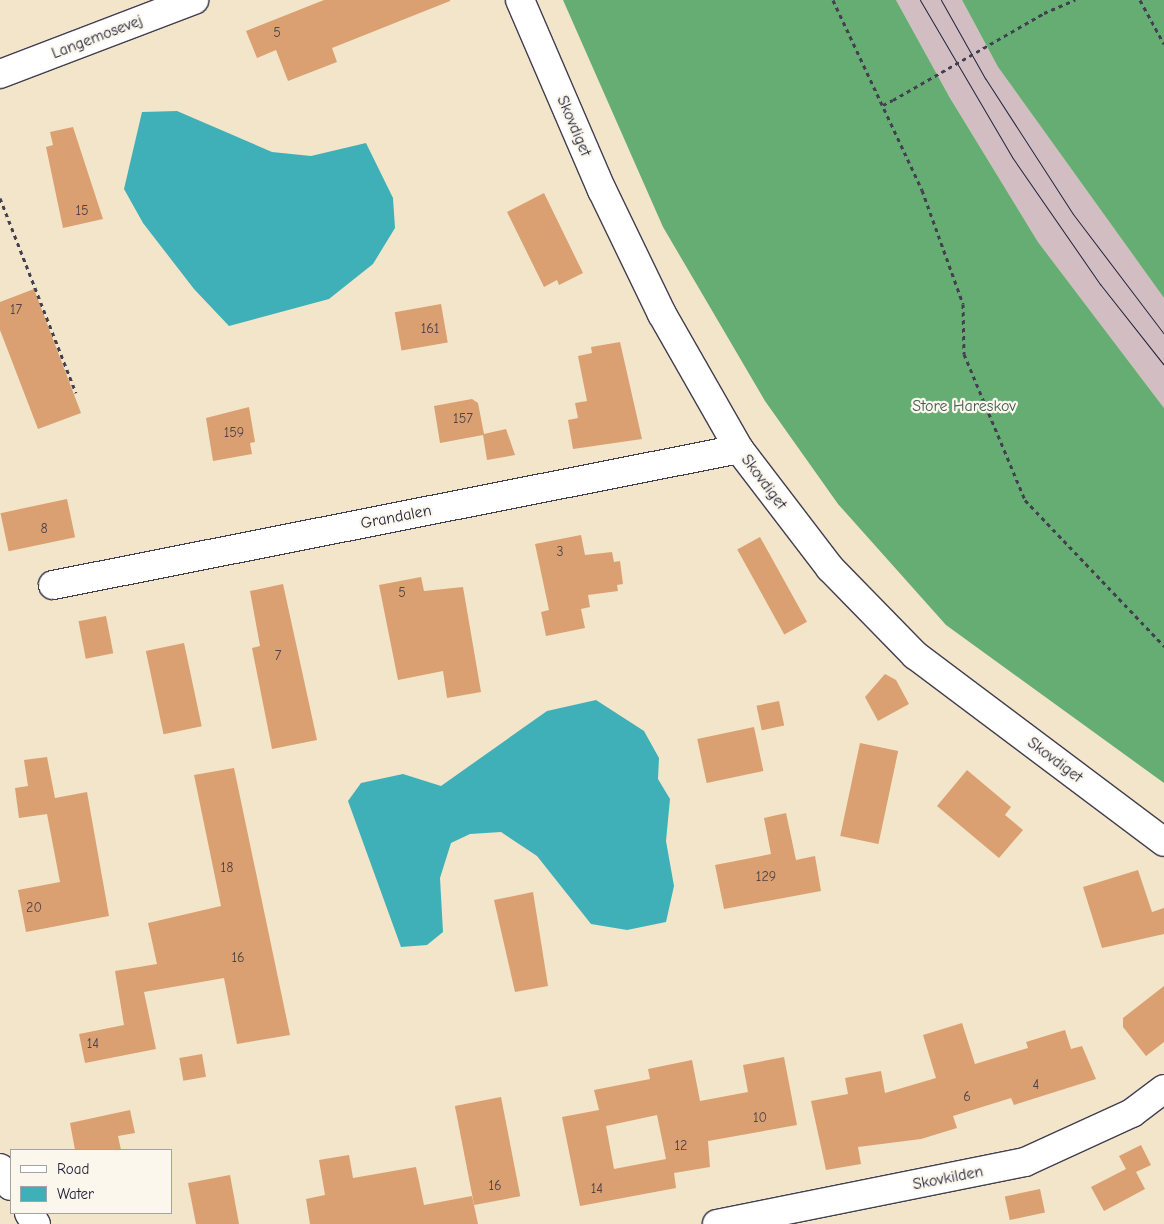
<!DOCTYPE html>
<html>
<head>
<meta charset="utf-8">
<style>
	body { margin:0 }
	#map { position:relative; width:1164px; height:1224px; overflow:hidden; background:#f2e5c9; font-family:"Comic Neue",sans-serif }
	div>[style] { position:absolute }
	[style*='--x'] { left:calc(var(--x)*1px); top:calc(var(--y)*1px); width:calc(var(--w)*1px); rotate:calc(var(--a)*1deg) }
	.industrial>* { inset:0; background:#d2bec2 }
	.forest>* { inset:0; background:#66ad73 }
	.water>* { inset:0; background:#3fb0b8 }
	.building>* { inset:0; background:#daa071; transform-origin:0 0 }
	.path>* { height:3px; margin-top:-1.5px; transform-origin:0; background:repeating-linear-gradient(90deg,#413f50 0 4px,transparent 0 8px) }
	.roads { filter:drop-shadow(1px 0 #413f50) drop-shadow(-1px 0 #413f50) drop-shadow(0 1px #413f50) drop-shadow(0 -1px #413f50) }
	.minor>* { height:28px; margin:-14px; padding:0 14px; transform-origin:14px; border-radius:14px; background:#fff }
	.tertiary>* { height:28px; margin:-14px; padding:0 14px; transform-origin:14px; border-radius:14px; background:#fff }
	.tram>* { height:1px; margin:-0.5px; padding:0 0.5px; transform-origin:0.5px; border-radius:0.5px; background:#22223b }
	.path-bridge>* { height:3px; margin-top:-1.5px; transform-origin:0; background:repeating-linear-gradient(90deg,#413f50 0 4px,transparent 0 8px) }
	span { translate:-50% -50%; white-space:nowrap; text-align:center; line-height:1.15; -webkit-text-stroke:4.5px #fbf7ec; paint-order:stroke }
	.number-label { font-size:14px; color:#504248 }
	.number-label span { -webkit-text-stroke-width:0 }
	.street-label { font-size:16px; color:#22223b }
	.park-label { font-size:16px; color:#425c55 }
	.legend { position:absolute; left:10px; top:1149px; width:162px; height:65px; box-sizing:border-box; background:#fbf7ec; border:1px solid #a4a2a5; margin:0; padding:6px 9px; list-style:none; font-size:15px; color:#22223b }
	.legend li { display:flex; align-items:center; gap:10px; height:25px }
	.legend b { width:25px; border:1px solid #a4a2a5 }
</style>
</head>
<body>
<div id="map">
	<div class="industrial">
		<div style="clip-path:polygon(896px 0,962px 0,998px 67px,1164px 298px,1164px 408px,1038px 242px,950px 98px)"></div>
	</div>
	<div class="forest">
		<div style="clip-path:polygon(563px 0,896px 0,950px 98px,1038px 242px,1164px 408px,1164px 783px,946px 625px,838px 504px,765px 401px,663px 227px)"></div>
		<div style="clip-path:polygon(962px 0,1164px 0,1164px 298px,998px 67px)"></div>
	</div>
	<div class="water">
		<div style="clip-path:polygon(177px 111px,272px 152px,311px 156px,366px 143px,393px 198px,395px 228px,373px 264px,329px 299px,229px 326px,194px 289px,143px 223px,124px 189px,142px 112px)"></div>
		<div style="clip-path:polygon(596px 700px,644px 731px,659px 758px,658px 779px,670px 799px,666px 841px,674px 886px,666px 922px,627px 930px,591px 924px,537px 856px,501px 832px,470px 834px,451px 843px,440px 878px,443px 932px,427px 945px,401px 947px,348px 801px,361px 783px,403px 774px,441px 786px,547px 711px)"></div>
	</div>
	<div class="building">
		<div style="clip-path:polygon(324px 0,450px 0,450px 1px,332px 48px,337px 62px,288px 81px,276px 50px,257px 58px,246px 31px)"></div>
		<div style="clip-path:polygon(73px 127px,103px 219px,63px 228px,46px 147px,53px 145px,50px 132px)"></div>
		<div style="clip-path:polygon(544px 193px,583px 273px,559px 285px,557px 280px,544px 287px,507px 212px)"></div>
		<div style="clip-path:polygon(34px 289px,81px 413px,38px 429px,0 330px,0 302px)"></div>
		<div style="left:441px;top:304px;width:39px;height:47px;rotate:80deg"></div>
		<div style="clip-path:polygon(620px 342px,642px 439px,573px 449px,568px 420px,578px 418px,575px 403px,587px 401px,578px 356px,592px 353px,591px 347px)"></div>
		<div style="clip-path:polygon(472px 399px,478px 403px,484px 434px,506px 429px,515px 455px,487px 460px,483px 435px,440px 443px,434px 406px)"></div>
		<div style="clip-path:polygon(249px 407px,255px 442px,250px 443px,252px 454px,213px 461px,206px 418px)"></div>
		<div style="left:67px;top:499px;width:39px;height:68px;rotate:78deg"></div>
		<div style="clip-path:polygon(581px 535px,585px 555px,612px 552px,614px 562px,620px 561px,623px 584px,617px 585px,618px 591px,588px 595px,590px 607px,581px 609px,585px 628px,546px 636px,541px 612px,549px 610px,535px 544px)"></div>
		<div style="left:760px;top:537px;width:97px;height:26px;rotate:61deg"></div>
		<div style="clip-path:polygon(421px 577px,424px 591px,463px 587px,481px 692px,447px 698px,443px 671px,398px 680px,379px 585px)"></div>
		<div style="clip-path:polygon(283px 584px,317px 740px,272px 749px,252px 648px,260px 646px,250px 591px)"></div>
		<div style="left:106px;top:616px;width:38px;height:28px;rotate:79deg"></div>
		<div style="left:184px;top:643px;width:85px;height:39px;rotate:78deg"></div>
		<div style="clip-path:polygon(885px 674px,896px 680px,909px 704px,878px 721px,865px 697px)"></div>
		<div style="left:779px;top:701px;width:25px;height:23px;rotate:78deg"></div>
		<div style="left:754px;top:727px;width:45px;height:58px;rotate:78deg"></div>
		<div style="left:860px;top:743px;width:39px;height:95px;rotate:12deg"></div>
		<div style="clip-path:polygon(47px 757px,55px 798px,87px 792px,109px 916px,26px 932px,18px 890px,60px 882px,47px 814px,19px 818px,15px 788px,28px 786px,24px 760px)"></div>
		<div style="clip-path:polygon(234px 768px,290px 1035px,237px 1044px,224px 978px,144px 992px,156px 1049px,85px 1063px,79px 1034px,124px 1025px,115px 971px,157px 964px,148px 923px,221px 906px,194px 775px)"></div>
		<div style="clip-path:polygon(967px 770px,1011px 807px,1005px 815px,1023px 830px,999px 858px,937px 806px)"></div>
		<div style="clip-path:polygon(786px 813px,796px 860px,815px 856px,821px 891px,724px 909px,715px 865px,771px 854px,764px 818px)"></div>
		<div style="clip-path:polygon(1138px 870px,1152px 912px,1164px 908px,1164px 934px,1102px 948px,1083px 887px)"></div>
		<div style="clip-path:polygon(533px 892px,548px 986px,515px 992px,494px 900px)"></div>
		<div style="clip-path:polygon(1164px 986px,1164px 1042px,1146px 1056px,1123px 1027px,1123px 1018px)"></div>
		<div style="clip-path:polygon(962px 1023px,975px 1064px,1028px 1048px,1026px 1042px,1065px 1030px,1071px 1049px,1082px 1046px,1096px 1079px,1014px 1105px,1011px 1098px,953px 1116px,957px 1128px,921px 1139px,858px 1147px,861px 1164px,826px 1170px,811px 1101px,848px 1094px,845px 1078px,881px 1071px,885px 1093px,936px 1078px,923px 1035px)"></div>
		<div style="left:202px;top:1054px;width:23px;height:23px;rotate:80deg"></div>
		<div style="clip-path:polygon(evenodd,784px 1057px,797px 1125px,708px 1141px,710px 1167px,674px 1173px,676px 1188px,580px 1206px,562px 1117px,599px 1110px,594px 1090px,650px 1079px,648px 1069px,692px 1060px,700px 1101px,748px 1092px,743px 1065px,784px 1057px,657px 1115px,666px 1159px,614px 1169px,606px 1126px,657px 1115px)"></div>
		<div style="left:501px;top:1097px;width:101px;height:47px;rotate:79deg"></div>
		<div style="clip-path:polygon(130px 1110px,135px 1133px,118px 1136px,121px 1150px,75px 1150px,70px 1123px)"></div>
		<div style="clip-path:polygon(1141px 1145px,1151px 1165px,1136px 1172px,1145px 1189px,1104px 1211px,1091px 1187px,1126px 1169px,1119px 1156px)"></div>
		<div style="clip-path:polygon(349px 1155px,353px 1178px,416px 1167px,424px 1205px,472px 1196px,478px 1224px,310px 1224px,306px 1199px,325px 1195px,319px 1160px)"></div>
		<div style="clip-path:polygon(230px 1175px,239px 1224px,196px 1224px,188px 1183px)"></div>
		<div style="left:1040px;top:1189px;width:24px;height:36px;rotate:78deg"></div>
	</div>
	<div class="path">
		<div style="--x:833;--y:0;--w:210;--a:64.9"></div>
		<div style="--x:922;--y:190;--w:121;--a:70.2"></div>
		<div style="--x:963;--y:304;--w:50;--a:88.9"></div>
		<div style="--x:964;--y:354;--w:158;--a:67.3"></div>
		<div style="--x:1025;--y:500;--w:202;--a:46.4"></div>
		<div style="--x:1140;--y:0;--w:50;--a:61.4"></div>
		<div style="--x:1044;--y:13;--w:34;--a:-23"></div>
		<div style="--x:883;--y:105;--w:11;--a:-27"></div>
		<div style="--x:0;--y:198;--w:209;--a:68.7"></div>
	</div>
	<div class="roads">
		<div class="minor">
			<div style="--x:0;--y:74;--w:208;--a:-20.9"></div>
			<div style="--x:53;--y:585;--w:699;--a:-11.21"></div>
			<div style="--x:0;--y:1168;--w:21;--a:59"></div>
			<div style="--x:29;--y:1213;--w:13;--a:58"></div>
			<div style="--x:717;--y:1224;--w:314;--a:-11.4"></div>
			<div style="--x:1025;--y:1162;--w:118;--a:-24.6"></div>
			<div style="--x:1132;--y:1113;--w:40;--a:-37"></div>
		</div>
		<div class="tertiary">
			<div style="--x:520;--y:0;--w:207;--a:66.7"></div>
			<div style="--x:602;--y:190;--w:138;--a:64.2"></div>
			<div style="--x:662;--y:314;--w:155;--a:60.3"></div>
			<div style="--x:739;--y:449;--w:150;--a:52.6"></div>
			<div style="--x:830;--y:568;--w:122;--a:45.7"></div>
			<div style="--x:915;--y:655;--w:311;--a:36.9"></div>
		</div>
	</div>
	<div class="tram">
		<div style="--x:920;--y:0;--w:182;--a:59.6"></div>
		<div style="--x:1012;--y:157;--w:155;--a:55.3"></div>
		<div style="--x:1100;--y:284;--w:103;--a:51.7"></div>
		<div style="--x:941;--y:0;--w:90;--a:60.6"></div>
		<div style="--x:985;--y:78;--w:162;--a:57.1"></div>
		<div style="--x:1073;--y:214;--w:151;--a:52.8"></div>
	</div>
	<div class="path-bridge">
		<div style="--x:893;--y:100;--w:174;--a:-29.9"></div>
	</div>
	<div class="number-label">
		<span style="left:277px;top:33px">5</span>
		<span style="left:82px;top:211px">15</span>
		<span style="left:16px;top:310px">17</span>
		<span style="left:430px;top:329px">161</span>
		<span style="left:463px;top:419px">157</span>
		<span style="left:234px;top:433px">159</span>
		<span style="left:44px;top:529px">8</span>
		<span style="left:560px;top:552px">3</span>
		<span style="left:402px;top:593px">5</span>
		<span style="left:278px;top:656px">7</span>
		<span style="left:227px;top:868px">18</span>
		<span style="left:766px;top:877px">129</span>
		<span style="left:34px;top:908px">20</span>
		<span style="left:238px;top:958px">16</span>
		<span style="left:93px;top:1044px">14</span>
		<span style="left:1036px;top:1085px">4</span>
		<span style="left:967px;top:1097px">6</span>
		<span style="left:760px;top:1118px">10</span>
		<span style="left:681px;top:1146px">12</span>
		<span style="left:495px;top:1186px">16</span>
		<span style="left:597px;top:1189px">14</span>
	</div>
	<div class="street-label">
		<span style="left:97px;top:37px;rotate:-21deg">Langemosevej</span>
		<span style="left:574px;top:126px;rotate:67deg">Skovdiget</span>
		<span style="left:764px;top:482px;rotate:53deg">Skovdiget</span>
		<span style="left:396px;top:517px;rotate:-11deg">Grandalen</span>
		<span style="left:1055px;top:760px;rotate:37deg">Skovdiget</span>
		<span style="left:948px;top:1178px;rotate:-11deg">Skovkilden</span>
	</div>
	<div class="park-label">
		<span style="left:964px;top:406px">Store Hareskov</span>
	</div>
	<ul class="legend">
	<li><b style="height:6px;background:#fff"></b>Road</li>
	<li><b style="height:14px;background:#3fb0b8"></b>Water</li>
	</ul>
</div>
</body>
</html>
